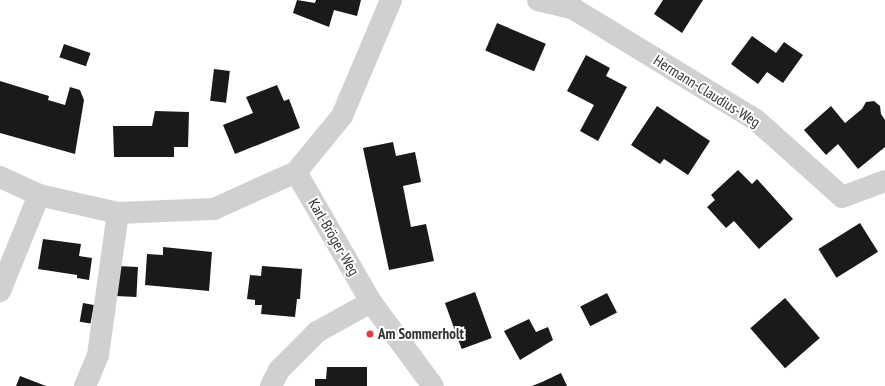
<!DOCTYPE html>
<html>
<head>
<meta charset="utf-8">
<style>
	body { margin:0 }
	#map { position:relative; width:885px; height:386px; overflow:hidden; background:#fff; font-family:"PT Sans Narrow",sans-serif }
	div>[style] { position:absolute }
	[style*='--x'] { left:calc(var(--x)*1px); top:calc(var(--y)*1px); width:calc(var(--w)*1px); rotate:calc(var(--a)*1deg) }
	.building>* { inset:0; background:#1a1a1a; transform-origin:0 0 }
	.minor>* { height:22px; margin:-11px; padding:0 11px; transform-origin:11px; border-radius:11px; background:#d0d0d0 }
	.dots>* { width:11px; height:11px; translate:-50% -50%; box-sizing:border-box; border:2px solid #fff; border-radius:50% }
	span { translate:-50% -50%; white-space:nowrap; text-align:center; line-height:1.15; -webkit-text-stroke:4px #fff; paint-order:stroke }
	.street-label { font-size:15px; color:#333 }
	.poi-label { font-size:15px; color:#333; font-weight:700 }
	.left { translate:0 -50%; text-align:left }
</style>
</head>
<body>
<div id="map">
	<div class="building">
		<div style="clip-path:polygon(297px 0,315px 3px,316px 0,361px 0,357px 16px,334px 10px,329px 27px,293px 13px)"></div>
		<div style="clip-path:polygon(663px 0,703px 0,682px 33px,654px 14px)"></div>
		<div style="left:497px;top:23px;width:53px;height:30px;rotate:23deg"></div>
		<div style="clip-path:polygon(752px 36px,776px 53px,784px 42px,803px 55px,783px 83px,767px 72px,758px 84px,731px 64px)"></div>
		<div style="left:64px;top:44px;width:28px;height:14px;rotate:19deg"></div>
		<div style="clip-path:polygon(586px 55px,610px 68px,606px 76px,627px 87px,598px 141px,580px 131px,594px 105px,567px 91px)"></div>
		<div style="left:214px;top:69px;width:16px;height:32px;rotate:7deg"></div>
		<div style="clip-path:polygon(0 81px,49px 96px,48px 100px,65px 105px,70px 87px,80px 90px,84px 100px,75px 154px,0 133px)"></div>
		<div style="clip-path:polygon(277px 85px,284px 101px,289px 99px,300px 128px,235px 154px,223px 125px,253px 113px,246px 97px)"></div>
		<div style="clip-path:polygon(874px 101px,880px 106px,881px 114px,885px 120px,885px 147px,858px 169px,838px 144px,826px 155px,804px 130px,831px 106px,845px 123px,862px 109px,866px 102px)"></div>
		<div style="clip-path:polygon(657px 106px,710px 141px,688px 175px,664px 159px,660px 164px,631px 145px)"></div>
		<div style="clip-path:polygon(155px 111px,189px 112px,188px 147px,174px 147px,174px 157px,114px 157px,113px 126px,152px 126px)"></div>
		<div style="clip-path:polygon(393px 142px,396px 156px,415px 152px,421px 182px,403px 186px,411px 227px,426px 224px,434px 261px,389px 270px,363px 148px)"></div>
		<div style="clip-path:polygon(738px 170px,752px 184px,757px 179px,793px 219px,759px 249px,734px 221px,726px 228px,707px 207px,715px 200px,711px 195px)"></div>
		<div style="left:860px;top:223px;width:34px;height:49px;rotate:58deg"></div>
		<div style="clip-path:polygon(43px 239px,81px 244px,79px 256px,92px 258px,89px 280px,77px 278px,77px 275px,38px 269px)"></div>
		<div style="clip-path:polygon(163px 247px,212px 252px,209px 291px,145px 285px,147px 254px,163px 255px)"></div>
		<div style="left:117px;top:266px;width:21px;height:30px;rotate:3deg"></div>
		<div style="clip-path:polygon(262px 266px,302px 269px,300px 299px,297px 299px,295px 317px,261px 314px,262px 305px,255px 305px,255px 300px,247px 299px,250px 275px,261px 276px)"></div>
		<div style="left:475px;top:292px;width:49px;height:32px;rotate:70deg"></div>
		<div style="left:607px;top:293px;width:22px;height:30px;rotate:63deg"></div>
		<div style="left:785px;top:298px;width:53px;height:46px;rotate:49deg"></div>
		<div style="left:83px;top:303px;width:11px;height:19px;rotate:10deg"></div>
		<div style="clip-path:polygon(529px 319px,536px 332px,548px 327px,553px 340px,520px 360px,504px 331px)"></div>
		<div style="clip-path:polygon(327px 367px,367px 367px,367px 386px,315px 386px,315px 379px,326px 379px)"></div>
		<div style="clip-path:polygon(561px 373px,567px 386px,532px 386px,542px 382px)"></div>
		<div style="clip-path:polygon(20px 376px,46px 386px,16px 386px)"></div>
	</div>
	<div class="minor">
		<div style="--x:538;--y:0;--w:37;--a:14"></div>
		<div style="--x:574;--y:9;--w:213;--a:31.4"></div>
		<div style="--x:756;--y:120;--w:115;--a:41.8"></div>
		<div style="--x:842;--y:197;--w:46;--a:-20.4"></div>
		<div style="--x:296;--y:172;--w:150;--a:60"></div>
		<div style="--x:371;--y:302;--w:104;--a:53.6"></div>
		<div style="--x:0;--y:177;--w:43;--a:24.8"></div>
		<div style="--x:39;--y:195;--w:81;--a:12.8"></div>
		<div style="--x:118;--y:213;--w:96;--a:-2.4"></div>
		<div style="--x:214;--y:209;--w:90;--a:-24.3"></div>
		<div style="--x:296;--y:172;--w:72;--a:-50.6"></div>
		<div style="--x:342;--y:116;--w:126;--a:-67.1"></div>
		<div style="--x:0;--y:291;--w:104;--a:-67.9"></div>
		<div style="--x:85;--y:386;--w:34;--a:-67"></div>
		<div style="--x:98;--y:355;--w:143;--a:-82"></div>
		<div style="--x:271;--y:386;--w:18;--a:-63"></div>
		<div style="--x:279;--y:370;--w:54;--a:-45"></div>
		<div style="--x:317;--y:332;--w:62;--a:-29.1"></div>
	</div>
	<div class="dots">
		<div style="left:370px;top:334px;background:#e63946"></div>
	</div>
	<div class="street-label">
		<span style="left:707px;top:91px;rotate:32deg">Hermann-Claudius-Weg</span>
		<span style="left:334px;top:237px;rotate:60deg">Karl-Bröger-Weg</span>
	</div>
	<div class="poi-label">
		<span class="left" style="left:378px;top:334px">Am Sommerholt</span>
	</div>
</div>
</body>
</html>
